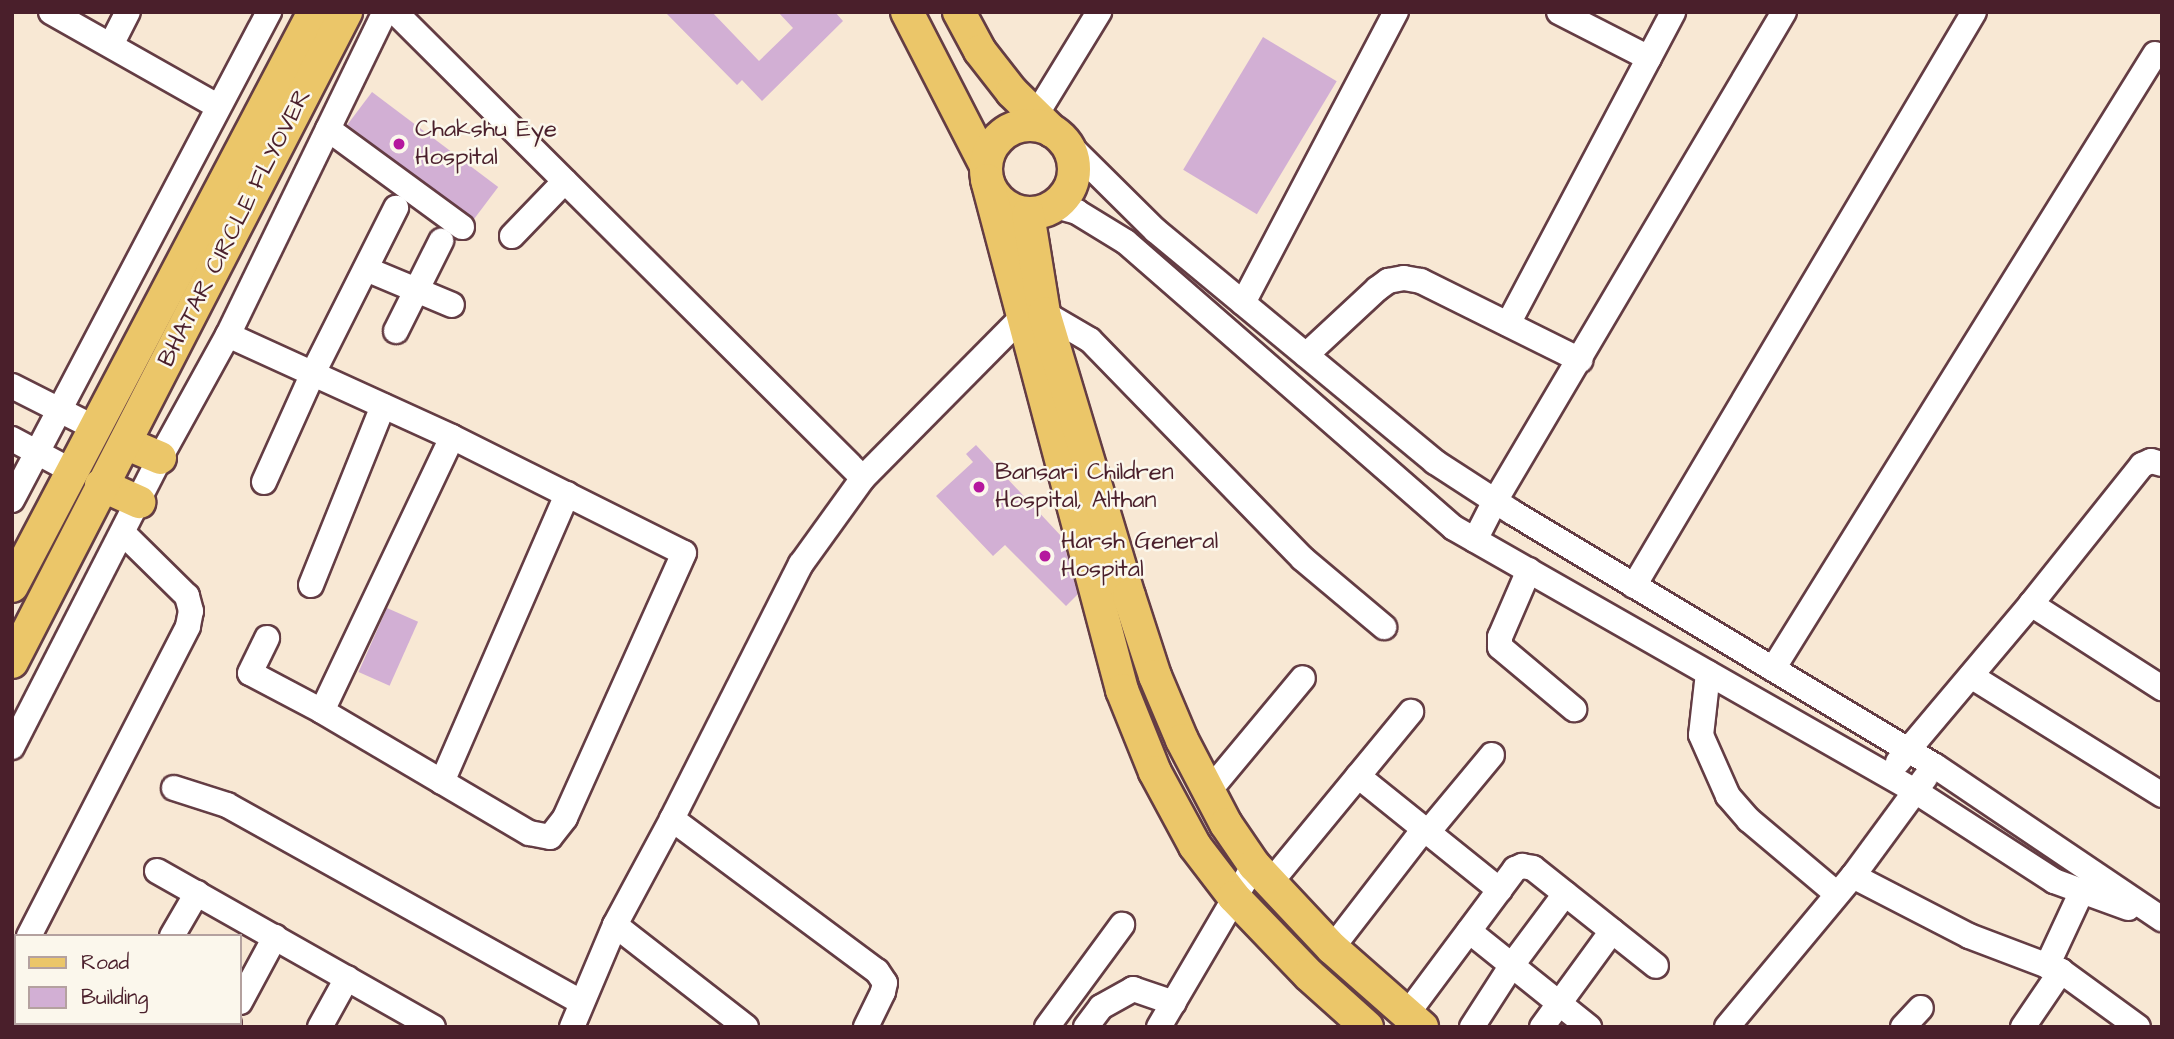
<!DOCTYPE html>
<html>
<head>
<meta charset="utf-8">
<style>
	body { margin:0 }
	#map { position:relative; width:2174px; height:1039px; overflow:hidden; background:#f8e8d4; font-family:"Architects Daughter",sans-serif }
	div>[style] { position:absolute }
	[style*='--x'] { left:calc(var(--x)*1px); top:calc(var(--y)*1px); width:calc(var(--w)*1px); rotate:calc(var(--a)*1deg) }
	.building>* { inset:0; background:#d2afd4; transform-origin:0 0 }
	.roads { filter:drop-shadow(2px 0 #643d44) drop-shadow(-2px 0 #643d44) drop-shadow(0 2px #643d44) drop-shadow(0 -2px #643d44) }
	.minor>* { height:24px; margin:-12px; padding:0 12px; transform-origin:12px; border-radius:12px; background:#fff }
	.major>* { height:32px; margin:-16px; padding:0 16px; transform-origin:16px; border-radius:16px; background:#ebc669 }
	.major>.ring { margin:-16px; padding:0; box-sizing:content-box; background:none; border:32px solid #ebc669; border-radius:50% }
	.dots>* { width:19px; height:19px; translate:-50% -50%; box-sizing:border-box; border:4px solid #fbf7ec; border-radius:50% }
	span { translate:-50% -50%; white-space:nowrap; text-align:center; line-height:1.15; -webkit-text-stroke:5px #fbf7ec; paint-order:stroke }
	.poi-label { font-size:24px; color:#4a1f2b }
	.left { translate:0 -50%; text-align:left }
	.street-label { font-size:24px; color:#4a1f2b }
	.frame { position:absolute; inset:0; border:14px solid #4a1f2b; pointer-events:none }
	.legend { position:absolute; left:14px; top:934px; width:228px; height:91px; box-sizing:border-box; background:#fbf7ec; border:2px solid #b4a19f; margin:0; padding:9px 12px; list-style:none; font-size:21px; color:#4a1f2b }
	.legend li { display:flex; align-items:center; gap:14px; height:35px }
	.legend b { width:35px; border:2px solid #b4a19f }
</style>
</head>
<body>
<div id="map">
	<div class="building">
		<div style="clip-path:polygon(665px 12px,712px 12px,759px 61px,793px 28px,778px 12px,835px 12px,843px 21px,762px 101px,742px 80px,737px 85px)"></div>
		<div style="left:1263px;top:37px;width:86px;height:155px;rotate:31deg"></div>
		<div style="left:372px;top:92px;width:158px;height:41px;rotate:37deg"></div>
		<div style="clip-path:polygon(976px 445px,1062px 537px,1078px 594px,1066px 606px,1005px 545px,993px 556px,936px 496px,973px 462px,966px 454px)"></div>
		<div style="left:387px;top:608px;width:34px;height:70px;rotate:24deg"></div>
	</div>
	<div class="roads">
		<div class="minor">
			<div style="--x:51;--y:12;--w:191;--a:29.5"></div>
			<div style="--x:395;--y:12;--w:660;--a:44.88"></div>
			<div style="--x:1559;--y:12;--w:101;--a:27.1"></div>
			<div style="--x:111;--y:45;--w:37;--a:-63"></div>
			<div style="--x:1036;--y:115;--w:121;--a:-58.5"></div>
			<div style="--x:328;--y:129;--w:166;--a:36.2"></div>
			<div style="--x:1064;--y:140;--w:129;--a:44.7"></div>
			<div style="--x:1156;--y:231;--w:362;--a:39.6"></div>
			<div style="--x:1435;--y:462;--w:92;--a:33"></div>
			<div style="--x:1512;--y:512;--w:493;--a:31"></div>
			<div style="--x:1935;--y:766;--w:274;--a:34"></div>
			<div style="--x:1055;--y:206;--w:23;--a:15"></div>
			<div style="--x:1077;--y:212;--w:57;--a:31.5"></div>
			<div style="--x:1126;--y:242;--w:435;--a:41.1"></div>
			<div style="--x:1454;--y:528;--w:531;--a:29.7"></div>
			<div style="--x:1915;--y:791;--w:166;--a:32.9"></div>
			<div style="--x:2054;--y:881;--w:79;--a:20"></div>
			<div style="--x:512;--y:236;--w:76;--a:-46.1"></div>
			<div style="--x:366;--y:269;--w:93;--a:22.7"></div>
			<div style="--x:1243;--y:303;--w:329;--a:-62.3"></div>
			<div style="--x:1044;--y:313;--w:53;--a:30.4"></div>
			<div style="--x:1090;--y:340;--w:305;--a:45.8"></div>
			<div style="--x:1303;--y:559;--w:106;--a:40"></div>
			<div style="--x:1508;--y:324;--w:353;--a:-62.1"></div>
			<div style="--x:396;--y:331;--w:101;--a:-63.4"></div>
			<div style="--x:228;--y:335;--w:246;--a:24.5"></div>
			<div style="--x:452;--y:437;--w:259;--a:26.6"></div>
			<div style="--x:684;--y:553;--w:290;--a:114.2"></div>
			<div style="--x:565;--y:818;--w:24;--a:128"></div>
			<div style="--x:550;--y:837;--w:21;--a:-169"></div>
			<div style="--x:529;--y:833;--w:240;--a:-149.5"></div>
			<div style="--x:322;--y:711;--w:81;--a:-152.2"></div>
			<div style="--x:250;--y:673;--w:39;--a:-64"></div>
			<div style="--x:1306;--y:355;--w:97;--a:-42.9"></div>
			<div style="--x:1377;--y:289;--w:14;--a:-36"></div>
			<div style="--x:1388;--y:281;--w:16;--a:-11"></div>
			<div style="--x:1404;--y:278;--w:17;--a:10"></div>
			<div style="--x:1421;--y:281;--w:178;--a:26.4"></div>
			<div style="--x:12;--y:386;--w:93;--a:26.8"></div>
			<div style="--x:12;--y:439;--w:68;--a:28.1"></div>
			<div style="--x:264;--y:482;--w:120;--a:-65.8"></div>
			<div style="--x:313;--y:373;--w:185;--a:-63.3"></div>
			<div style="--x:12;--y:500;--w:552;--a:-62.23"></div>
			<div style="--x:1475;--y:540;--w:44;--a:-62.9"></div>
			<div style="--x:1495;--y:501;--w:568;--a:-59.42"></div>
			<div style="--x:1529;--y:570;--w:73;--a:113.4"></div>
			<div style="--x:1500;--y:637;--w:10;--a:90"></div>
			<div style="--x:1500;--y:647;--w:97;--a:40"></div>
			<div style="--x:311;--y:585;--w:193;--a:-68.1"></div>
			<div style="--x:1634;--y:586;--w:667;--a:-59.36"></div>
			<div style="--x:2031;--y:604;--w:156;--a:32.7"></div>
			<div style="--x:1773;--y:669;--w:724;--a:-58.15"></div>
			<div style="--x:1708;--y:673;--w:62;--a:96.4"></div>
			<div style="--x:1701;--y:735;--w:67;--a:66.1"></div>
			<div style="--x:1728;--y:796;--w:32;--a:49"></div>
			<div style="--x:1749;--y:820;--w:115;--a:40.1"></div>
			<div style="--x:1971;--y:676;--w:225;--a:31.9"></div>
			<div style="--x:322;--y:711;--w:303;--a:-64.6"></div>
			<div style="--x:12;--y:747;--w:325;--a:-62.9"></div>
			<div style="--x:160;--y:458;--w:141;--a:-61.1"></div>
			<div style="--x:228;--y:335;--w:359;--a:-64.1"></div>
			<div style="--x:1898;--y:762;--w:207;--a:-49.9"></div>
			<div style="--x:2031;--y:604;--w:178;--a:-51.4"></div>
			<div style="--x:2142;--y:465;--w:10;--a:-24"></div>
			<div style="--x:2151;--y:461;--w:11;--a:15"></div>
			<div style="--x:1358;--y:776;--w:182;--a:38.8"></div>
			<div style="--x:442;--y:782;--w:314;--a:-66.5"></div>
			<div style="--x:174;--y:788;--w:56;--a:17.8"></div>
			<div style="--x:227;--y:805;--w:405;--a:29.1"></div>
			<div style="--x:1208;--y:792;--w:148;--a:-50.2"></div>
			<div style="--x:672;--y:819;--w:255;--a:36.6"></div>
			<div style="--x:877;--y:971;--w:14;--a:56"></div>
			<div style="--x:885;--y:983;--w:9;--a:103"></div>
			<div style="--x:883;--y:992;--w:39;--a:116"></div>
			<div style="--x:1428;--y:832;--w:100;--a:-50.3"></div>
			<div style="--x:157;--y:871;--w:317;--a:29.5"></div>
			<div style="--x:1853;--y:876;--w:131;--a:27.3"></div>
			<div style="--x:1969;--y:936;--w:98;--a:20.8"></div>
			<div style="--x:2061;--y:971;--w:95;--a:36"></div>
			<div style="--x:1270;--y:883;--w:222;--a:-50.5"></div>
			<div style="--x:615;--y:925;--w:166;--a:37.9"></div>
			<div style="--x:1469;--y:931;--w:154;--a:38.7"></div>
			<div style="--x:29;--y:936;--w:348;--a:-62.8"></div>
			<div style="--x:188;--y:626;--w:15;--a:-79"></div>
			<div style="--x:191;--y:611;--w:16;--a:-105"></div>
			<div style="--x:187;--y:596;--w:90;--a:-135.5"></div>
			<div style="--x:172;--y:936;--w:50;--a:-59.8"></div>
			<div style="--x:1332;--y:948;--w:150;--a:-52.3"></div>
			<div style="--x:14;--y:965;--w:4;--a:-63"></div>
			<div style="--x:2047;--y:966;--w:83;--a:-65"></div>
			<div style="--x:240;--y:1002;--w:74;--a:-61.7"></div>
			<div style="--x:1407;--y:1014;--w:181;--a:-53.3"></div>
			<div style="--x:1515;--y:869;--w:8;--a:-23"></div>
			<div style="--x:1522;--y:866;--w:11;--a:10"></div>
			<div style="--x:1533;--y:868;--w:157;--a:38.5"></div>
			<div style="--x:197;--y:1023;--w:8;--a:30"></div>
			<div style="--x:54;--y:1027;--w:5;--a:-53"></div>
			<div style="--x:227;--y:1027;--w:4;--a:-63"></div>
			<div style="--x:320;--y:1027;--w:56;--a:-61.1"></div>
			<div style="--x:572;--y:1027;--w:111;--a:-67.1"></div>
			<div style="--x:615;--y:925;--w:120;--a:-61.7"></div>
			<div style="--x:672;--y:819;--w:286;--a:-63.2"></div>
			<div style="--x:801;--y:564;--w:106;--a:-54.2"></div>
			<div style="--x:863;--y:478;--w:240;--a:-45.3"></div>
			<div style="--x:1047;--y:1027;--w:127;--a:-53.7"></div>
			<div style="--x:1086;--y:1027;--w:25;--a:-53"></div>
			<div style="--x:1101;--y:1007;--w:37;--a:-29"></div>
			<div style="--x:1133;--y:989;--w:43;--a:18.9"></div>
			<div style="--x:1159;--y:1027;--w:188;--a:-59.6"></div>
			<div style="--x:1472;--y:1027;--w:74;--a:-57.2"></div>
			<div style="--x:1512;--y:965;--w:89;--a:-53.3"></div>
			<div style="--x:1542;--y:1027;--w:119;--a:-53.9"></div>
			<div style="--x:1727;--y:1027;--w:197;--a:-50.2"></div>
			<div style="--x:1853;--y:876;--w:122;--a:-53.7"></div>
			<div style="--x:1903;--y:1027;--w:26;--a:-47"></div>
			<div style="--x:2023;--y:1027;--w:68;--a:-55.8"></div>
		</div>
		<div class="major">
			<div style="--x:907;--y:12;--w:173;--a:62.8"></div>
			<div style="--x:959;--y:12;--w:44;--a:61.7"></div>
			<div style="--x:980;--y:51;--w:52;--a:52"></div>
			<div style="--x:1012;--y:92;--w:56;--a:44.3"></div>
			<div class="ring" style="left:986px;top:125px;width:56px;height:56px"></div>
			<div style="--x:987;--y:180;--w:528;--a:75.17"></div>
			<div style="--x:1122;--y:690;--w:88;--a:68.1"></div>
			<div style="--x:1155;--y:772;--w:84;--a:61.6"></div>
			<div style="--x:1195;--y:846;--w:64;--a:52.6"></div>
			<div style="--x:1234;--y:897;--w:108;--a:46.1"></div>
			<div style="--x:1309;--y:975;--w:78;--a:41.9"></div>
			<div style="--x:1028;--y:214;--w:100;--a:80.8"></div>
			<div style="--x:1044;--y:313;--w:295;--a:73.3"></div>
			<div style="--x:1129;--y:596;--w:84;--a:72"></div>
			<div style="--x:1155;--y:676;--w:69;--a:67.1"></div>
			<div style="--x:1182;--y:740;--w:95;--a:62.4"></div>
			<div style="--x:1226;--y:824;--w:50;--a:55.7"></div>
			<div style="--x:1254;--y:865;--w:114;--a:46.8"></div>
			<div style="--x:1332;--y:948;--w:120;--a:41.3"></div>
			<div style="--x:125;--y:443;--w:38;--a:23"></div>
			<div style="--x:101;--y:485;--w:42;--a:24.1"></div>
			<div style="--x:12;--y:586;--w:649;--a:-62.25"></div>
			<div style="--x:12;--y:662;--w:731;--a:-62.8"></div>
		</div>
	</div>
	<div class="dots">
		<div style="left:399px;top:144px;background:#b5179e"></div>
		<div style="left:979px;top:487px;background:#b5179e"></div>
		<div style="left:1045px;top:556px;background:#b5179e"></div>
	</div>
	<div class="poi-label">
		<span class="left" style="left:415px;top:144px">Chakshu Eye<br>Hospital</span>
		<span class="left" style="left:995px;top:487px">Bansari Children<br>Hospital, Althan</span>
		<span class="left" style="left:1061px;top:556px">Harsh General<br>Hospital</span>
	</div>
	<div class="street-label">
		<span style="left:235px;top:228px;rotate:-63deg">BHATAR CIRCLE FLYOVER</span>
	</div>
	<div class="frame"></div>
	<ul class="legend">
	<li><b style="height:9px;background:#ebc669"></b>Road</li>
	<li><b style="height:19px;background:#d2afd4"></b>Building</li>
	</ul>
</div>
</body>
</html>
